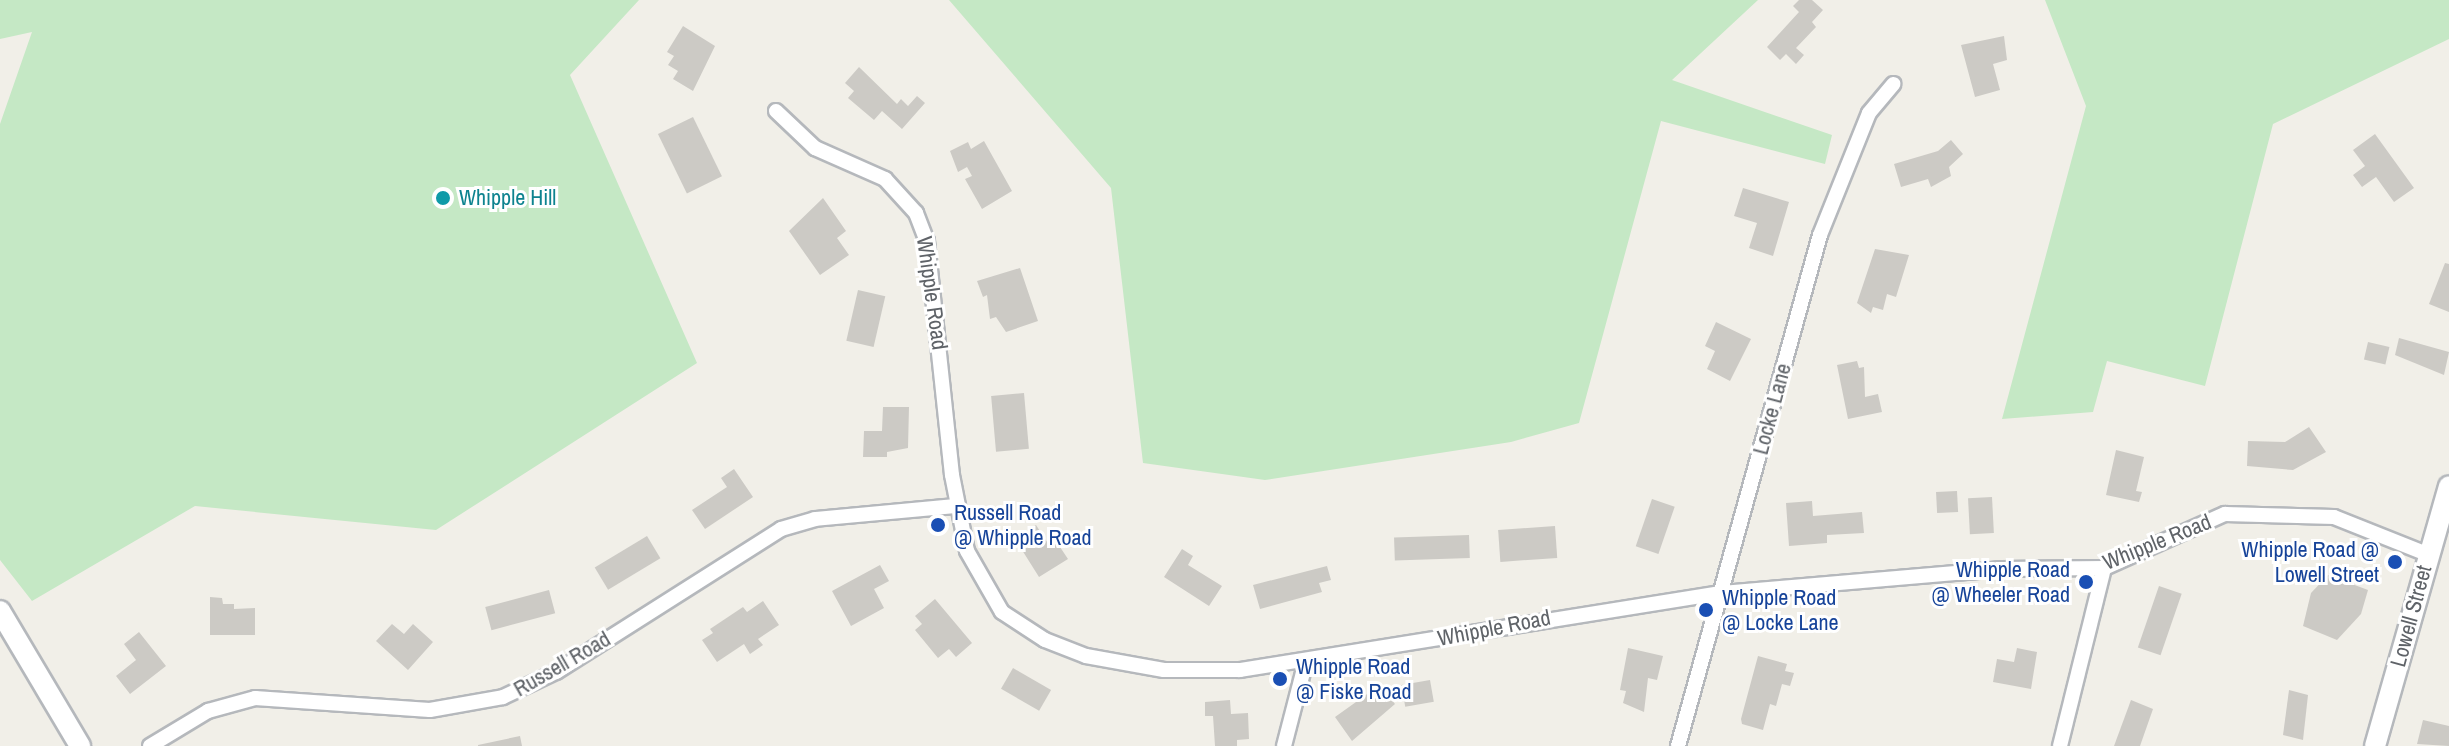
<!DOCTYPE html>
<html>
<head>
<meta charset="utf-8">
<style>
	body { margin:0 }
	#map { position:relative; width:2449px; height:746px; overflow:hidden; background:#f1efe8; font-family:"Archivo Narrow",sans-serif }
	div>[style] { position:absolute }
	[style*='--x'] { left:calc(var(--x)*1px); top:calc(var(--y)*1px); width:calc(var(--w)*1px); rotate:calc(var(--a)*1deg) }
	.green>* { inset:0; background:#c5e8c5 }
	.building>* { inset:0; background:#cccac5; transform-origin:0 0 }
	.roads { filter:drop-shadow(2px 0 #b5b8bc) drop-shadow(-2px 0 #b5b8bc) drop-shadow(0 2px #b5b8bc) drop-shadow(0 -2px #b5b8bc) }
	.street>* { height:14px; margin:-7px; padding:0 7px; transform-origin:7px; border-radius:7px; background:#fff }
	.secondary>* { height:20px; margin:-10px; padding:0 10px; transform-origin:10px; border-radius:10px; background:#fff }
	.dots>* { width:22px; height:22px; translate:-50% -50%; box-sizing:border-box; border:4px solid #fff; border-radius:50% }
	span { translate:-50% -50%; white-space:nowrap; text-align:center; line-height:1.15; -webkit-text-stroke:6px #fff; paint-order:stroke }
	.culture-label { font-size:22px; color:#0d838f }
	.left { translate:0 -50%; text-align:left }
	.street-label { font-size:22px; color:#5f6368 }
	.transit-label { font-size:22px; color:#164399 }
	.right { translate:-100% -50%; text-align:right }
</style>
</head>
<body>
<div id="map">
	<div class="green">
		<div style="clip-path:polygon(0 0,639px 0,570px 75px,697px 363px,436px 530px,195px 506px,32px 601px,0 560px,0 124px,32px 32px,0 39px)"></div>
		<div style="clip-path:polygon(949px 0,1758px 0,1672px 80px,1832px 135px,1825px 164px,1661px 121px,1579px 423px,1511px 442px,1265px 480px,1143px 463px,1111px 188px)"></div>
		<div style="clip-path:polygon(2045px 0,2449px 0,2449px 39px,2273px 124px,2205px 386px,2107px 361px,2093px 412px,2002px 419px,2086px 106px)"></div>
	</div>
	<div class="building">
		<div style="clip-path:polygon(1799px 0,1812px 0,1823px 10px,1812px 22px,1816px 27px,1796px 48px,1804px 55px,1796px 64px,1786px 54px,1780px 60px,1767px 47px,1799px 12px,1793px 6px)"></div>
		<div style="clip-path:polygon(683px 26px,715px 46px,693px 91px,673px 79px,678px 71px,668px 65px,674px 56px,667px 52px)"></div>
		<div style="clip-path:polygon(2004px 36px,2007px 60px,1993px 64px,2000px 90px,1975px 97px,1961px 45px)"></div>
		<div style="clip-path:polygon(859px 67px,897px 104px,901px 99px,908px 106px,917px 96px,925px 103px,902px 129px,882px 111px,874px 120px,848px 98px,854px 91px,845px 83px)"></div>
		<div style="left:693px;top:117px;width:66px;height:39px;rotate:64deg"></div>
		<div style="clip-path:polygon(2375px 134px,2414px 188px,2394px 202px,2376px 177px,2362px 187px,2353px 175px,2365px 166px,2353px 150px)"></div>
		<div style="clip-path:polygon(1951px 140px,1963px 154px,1949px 167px,1951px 176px,1931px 187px,1928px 179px,1901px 187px,1894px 164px,1938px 151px)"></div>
		<div style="clip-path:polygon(984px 141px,1012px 191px,982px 209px,965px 179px,972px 176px,967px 167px,958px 172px,950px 151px,968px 142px,971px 149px)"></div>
		<div style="clip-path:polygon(1743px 188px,1789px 202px,1773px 256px,1749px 248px,1757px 223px,1734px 216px)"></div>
		<div style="clip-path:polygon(823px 198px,846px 231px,837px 238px,849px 255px,820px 275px,789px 231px)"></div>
		<div style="clip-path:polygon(1875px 249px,1909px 255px,1896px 297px,1887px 294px,1883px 310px,1873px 307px,1871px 313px,1857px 303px)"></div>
		<div style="clip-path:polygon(2445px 263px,2449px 264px,2449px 312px,2429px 304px)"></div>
		<div style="clip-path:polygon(1020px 268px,1038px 321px,1006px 332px,996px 317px,990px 319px,987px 295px,983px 297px,977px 281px)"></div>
		<div style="left:858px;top:290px;width:28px;height:52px;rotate:13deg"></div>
		<div style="clip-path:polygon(1716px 322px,1751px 339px,1730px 381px,1707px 369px,1715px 351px,1705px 346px)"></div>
		<div style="clip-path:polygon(2399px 338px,2449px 352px,2444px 375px,2395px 355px)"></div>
		<div style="left:2368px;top:342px;width:22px;height:18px;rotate:13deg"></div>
		<div style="clip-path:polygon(1857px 361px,1859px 368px,1864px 367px,1865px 397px,1878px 394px,1882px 412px,1848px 419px,1837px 365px)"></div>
		<div style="left:1024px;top:393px;width:56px;height:33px;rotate:85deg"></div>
		<div style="clip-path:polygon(883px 407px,909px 407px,908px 448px,887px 452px,887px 457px,863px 457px,864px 431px,882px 431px)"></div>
		<div style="clip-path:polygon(2309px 427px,2326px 452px,2293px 470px,2247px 466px,2248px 441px,2285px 442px)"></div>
		<div style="clip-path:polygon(2116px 450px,2144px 457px,2136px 491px,2142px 492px,2139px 502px,2106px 495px)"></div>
		<div style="clip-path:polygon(734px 469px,753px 497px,705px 529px,692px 510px,727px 487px,721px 478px)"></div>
		<div style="left:1957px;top:491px;width:21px;height:21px;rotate:87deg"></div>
		<div style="left:1992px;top:497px;width:36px;height:24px;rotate:87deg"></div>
		<div style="left:1652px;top:499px;width:24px;height:50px;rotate:19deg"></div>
		<div style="clip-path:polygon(1812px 501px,1813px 516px,1862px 512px,1864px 533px,1827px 535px,1827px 543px,1789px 546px,1786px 503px)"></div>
		<div style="clip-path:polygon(1036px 525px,1049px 545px,1056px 541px,1068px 559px,1039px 577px,1015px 539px)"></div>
		<div style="left:1555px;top:526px;width:32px;height:57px;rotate:86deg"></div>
		<div style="left:1469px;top:535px;width:23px;height:75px;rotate:88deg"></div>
		<div style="left:647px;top:536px;width:26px;height:61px;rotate:59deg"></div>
		<div style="clip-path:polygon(1182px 549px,1193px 556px,1188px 565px,1222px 586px,1209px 606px,1164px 577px)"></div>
		<div style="clip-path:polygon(880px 565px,889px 581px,874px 589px,884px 608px,851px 626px,832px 591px)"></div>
		<div style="clip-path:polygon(1327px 566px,1331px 580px,1319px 583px,1322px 592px,1260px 609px,1253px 585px)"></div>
		<div style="clip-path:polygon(2328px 575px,2368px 590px,2361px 614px,2337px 640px,2303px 626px,2311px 593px)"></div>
		<div style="left:2159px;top:586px;width:24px;height:65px;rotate:19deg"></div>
		<div style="left:549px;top:590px;width:24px;height:66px;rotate:75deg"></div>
		<div style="clip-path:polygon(210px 597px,222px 598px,223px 604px,234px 604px,234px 609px,255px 608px,255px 635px,210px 635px)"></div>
		<div style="clip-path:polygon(935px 599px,972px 643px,956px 657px,949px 649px,938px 658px,915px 630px,922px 624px,915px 616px)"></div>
		<div style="clip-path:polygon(763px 601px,779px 625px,758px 639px,763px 645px,750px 654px,744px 644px,717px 662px,702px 640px,713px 633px,710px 629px,743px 607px,747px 612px)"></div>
		<div style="clip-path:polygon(392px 624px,404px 634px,413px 624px,433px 642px,408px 670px,376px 641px)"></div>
		<div style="clip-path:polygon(139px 632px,166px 666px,130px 694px,116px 676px,136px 660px,124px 644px)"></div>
		<div style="clip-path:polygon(1628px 648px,1663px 656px,1657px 680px,1648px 678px,1644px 712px,1623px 703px,1626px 691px,1620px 690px)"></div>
		<div style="clip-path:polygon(2017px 648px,2037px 652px,2031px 689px,1993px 682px,1997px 659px,2014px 662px)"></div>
		<div style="clip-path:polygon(1758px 656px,1787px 664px,1785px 671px,1794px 673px,1790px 686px,1782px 684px,1776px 706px,1770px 704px,1763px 730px,1742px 724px,1741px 719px)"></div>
		<div style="left:1013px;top:668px;width:44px;height:24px;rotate:30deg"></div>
		<div style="left:1430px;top:680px;width:22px;height:29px;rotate:80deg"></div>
		<div style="clip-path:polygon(1384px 690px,1395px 704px,1352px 741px,1335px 717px,1370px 692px,1373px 697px)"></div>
		<div style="clip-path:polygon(2289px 690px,2308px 695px,2303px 740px,2283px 735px)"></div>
		<div style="clip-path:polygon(1230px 700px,1231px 714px,1248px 713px,1249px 739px,1237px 740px,1237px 746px,1215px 746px,1213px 716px,1205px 716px,1205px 702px)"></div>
		<div style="clip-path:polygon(2131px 700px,2153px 709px,2140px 746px,2114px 746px)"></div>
		<div style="clip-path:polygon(2423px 720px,2449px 726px,2449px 746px,2417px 744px)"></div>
		<div style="clip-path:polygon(520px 736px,522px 746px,478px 746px,478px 745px)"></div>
	</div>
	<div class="roads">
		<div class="street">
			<div style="--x:776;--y:111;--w:54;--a:43.5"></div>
			<div style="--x:815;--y:148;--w:77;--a:23.9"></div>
			<div style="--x:885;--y:179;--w:46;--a:47.6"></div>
			<div style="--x:916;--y:213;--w:30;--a:69"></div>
			<div style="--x:927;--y:241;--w:235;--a:83.9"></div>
			<div style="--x:952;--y:475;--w:77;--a:78.8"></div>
			<div style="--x:967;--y:551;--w:70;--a:60.2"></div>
			<div style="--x:1002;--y:612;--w:51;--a:33.1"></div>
			<div style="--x:1045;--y:640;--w:44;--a:21.3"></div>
			<div style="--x:1086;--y:656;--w:79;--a:10.2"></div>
			<div style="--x:1164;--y:670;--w:76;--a:0"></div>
			<div style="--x:1240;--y:670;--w:488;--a:-9.1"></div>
			<div style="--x:1722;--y:593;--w:281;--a:-4.9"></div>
			<div style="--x:2002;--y:569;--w:102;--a:-0.6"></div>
			<div style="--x:2104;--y:568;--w:133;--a:-24.1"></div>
			<div style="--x:2225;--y:514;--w:109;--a:1.6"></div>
			<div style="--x:2334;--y:517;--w:100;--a:21.7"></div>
			<div style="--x:150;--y:746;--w:68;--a:-31.1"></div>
			<div style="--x:208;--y:711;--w:49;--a:-15.5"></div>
			<div style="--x:255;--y:698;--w:175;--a:3.9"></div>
			<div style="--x:430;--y:710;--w:74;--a:-10.1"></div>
			<div style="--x:503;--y:697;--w:59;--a:-25.3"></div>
			<div style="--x:556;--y:672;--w:267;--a:-32.4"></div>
			<div style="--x:781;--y:529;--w:35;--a:-16"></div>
			<div style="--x:815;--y:519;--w:142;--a:-5.3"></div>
			<div style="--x:1284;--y:746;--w:88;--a:-75.5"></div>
			<div style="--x:1678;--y:746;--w:530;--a:-74.47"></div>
			<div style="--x:1820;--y:235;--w:131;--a:-68.1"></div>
			<div style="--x:1869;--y:113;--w:38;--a:-50"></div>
			<div style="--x:2060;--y:746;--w:183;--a:-76.1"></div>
		</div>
		<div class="secondary">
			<div style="--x:0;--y:611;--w:157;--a:59.3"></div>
			<div style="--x:2375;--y:746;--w:270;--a:-74.1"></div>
		</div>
	</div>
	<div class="dots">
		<div style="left:443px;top:198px;background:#0f9aa8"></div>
		<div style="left:938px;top:525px;background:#1a4fb4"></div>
		<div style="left:2395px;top:562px;background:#1a4fb4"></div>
		<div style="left:2086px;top:582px;background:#1a4fb4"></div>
		<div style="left:1706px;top:610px;background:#1a4fb4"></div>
		<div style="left:1280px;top:679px;background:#1a4fb4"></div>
	</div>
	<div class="culture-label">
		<span class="left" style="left:459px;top:198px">Whipple Hill</span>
	</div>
	<div class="street-label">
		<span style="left:932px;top:293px;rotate:82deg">Whipple Road</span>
		<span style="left:1772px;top:409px;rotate:-75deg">Locke Lane</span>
		<span style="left:2157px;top:542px;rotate:-22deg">Whipple Road</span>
		<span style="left:2411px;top:616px;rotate:-75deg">Lowell Street</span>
		<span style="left:1494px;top:628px;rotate:-11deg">Whipple Road</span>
		<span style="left:562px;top:664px;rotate:-30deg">Russell Road</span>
	</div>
	<div class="transit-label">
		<span class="left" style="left:954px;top:525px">Russell Road<br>@ Whipple Road</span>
		<span class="right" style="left:2379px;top:562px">Whipple Road @<br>Lowell Street</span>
		<span class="right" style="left:2070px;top:582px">Whipple Road<br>@ Wheeler Road</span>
		<span class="left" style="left:1722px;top:610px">Whipple Road<br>@ Locke Lane</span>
		<span class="left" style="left:1296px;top:679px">Whipple Road<br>@ Fiske Road</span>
	</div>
</div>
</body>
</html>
